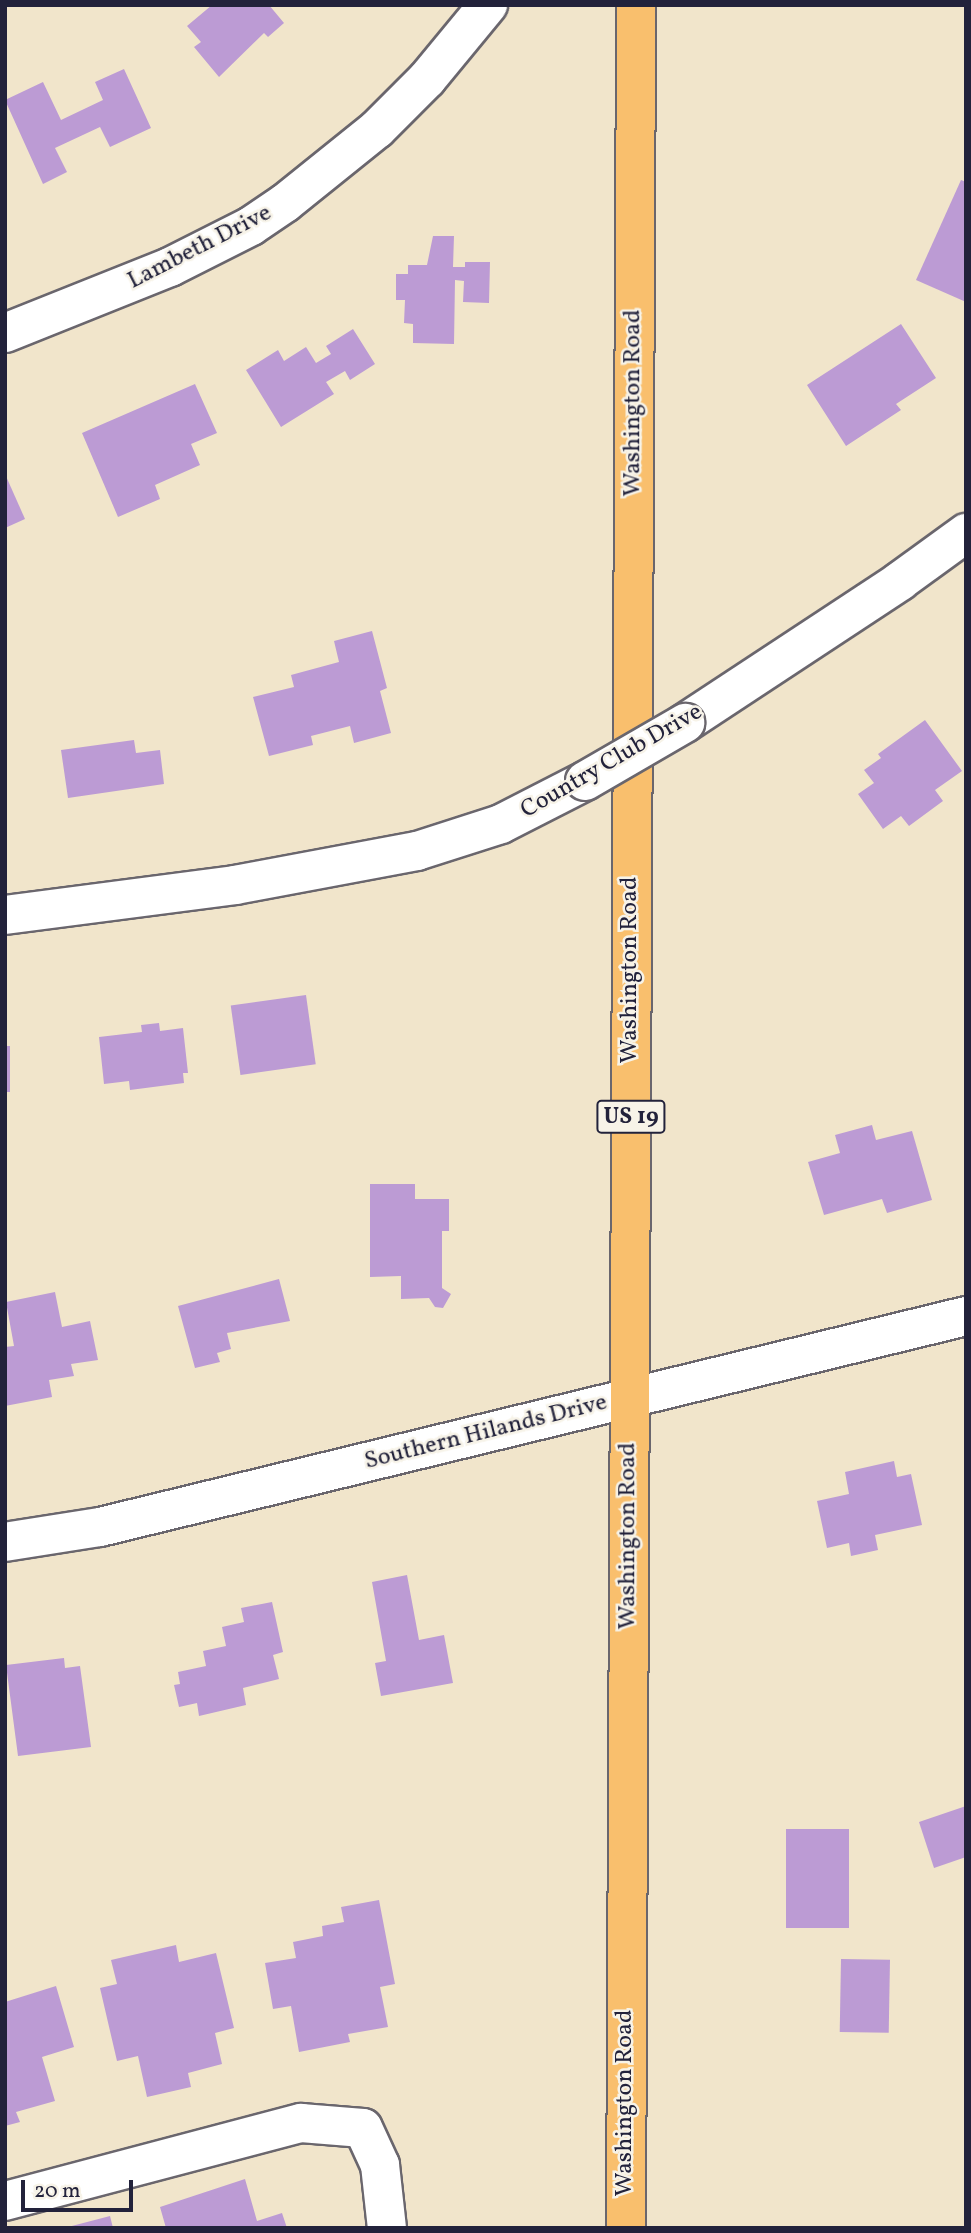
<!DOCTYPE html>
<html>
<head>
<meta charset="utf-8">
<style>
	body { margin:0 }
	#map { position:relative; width:971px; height:2233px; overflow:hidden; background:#f1e5cb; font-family:Vollkorn,serif }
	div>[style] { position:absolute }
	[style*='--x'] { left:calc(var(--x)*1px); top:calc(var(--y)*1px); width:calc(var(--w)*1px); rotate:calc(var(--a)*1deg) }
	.building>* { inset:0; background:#bc9bd4; transform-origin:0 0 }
	.roads { filter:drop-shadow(2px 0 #6a666d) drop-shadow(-2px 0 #6a666d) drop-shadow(0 2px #6a666d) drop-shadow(0 -2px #6a666d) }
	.minor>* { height:38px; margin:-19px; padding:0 19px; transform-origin:19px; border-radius:19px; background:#fff }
	.major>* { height:38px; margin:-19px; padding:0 19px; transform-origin:19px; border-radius:19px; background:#f9bf6d }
	.bridges { filter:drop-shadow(2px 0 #6a666d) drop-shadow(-2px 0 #6a666d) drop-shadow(0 2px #6a666d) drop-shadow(0 -2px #6a666d) }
	.minor-bridge>* { height:38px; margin:-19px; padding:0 19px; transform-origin:19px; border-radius:19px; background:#fff }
	span { translate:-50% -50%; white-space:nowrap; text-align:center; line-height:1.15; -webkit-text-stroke:5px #f7f3e8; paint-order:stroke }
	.shield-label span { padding:2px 5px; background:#f7f3e8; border:2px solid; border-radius:5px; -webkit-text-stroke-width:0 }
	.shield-label { font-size:23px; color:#22223b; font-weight:700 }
	.street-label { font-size:24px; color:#22223b }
	.frame { position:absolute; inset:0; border:7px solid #22223b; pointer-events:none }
	.scale { position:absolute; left:21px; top:2180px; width:112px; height:32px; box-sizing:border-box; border:4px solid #22223b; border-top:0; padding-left:9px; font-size:21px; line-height:24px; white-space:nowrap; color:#22223b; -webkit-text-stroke:5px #f7f3e8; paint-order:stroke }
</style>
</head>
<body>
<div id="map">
	<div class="building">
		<div style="clip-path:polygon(212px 5px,269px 5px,284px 23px,268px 37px,264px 33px,219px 77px,194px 47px,201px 42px,187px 26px)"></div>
		<div style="clip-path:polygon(124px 69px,151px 128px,110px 147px,100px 127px,55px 148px,67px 172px,43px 184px,5px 100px,43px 82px,61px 120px,103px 100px,95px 82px)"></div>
		<div style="clip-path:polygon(961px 180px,966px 182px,966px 302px,916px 280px)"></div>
		<div style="clip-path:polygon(433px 236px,454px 236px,453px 267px,465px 267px,465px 262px,490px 262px,489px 303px,463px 302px,464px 281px,455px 280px,454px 344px,413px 343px,413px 324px,404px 323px,405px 300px,396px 300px,396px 274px,408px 274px,408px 265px,427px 265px)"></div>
		<div style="clip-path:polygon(901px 324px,936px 378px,896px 404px,901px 410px,846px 446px,807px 385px)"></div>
		<div style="clip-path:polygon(353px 329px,375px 364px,350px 380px,345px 371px,326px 382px,334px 394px,281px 427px,246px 370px,278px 350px,284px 361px,306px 347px,316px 363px,331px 354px,326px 346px)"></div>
		<div style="clip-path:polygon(195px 384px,217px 433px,191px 444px,200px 465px,155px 485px,160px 499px,118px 517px,82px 433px)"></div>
		<div style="clip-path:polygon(5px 474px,25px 519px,5px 528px)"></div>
		<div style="clip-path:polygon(372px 631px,387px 688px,380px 691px,391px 733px,354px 743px,350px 726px,311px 736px,313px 745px,269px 756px,253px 697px,294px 687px,291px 675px,339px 662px,334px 641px)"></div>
		<div style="clip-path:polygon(925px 720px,962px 771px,935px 790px,943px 801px,909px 826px,901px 816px,883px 829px,858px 794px,874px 783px,864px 770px,881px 758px,878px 754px)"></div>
		<div style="clip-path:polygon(134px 740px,136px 753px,160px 750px,164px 784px,68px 798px,61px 750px)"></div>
		<div style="left:306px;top:995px;width:70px;height:76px;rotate:82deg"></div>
		<div style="clip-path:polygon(159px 1023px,160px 1031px,183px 1028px,188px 1073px,183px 1073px,184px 1083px,130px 1090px,129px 1081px,104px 1084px,99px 1037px,142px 1032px,141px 1025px)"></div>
		<div style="left:5px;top:1046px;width:5px;height:46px"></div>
		<div style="clip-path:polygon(872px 1125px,876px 1140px,912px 1131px,932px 1200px,887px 1213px,882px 1199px,824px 1215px,808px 1162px,840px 1153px,835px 1135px)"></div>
		<div style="clip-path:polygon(370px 1184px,415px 1184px,415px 1199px,449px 1199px,449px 1231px,442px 1231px,442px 1288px,451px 1294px,443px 1308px,435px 1307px,429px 1298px,401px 1299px,401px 1276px,370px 1277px)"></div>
		<div style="clip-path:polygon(279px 1279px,290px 1321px,227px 1333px,231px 1349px,217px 1353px,220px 1362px,195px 1368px,178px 1306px)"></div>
		<div style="clip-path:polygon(55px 1292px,62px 1327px,90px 1321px,98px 1360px,71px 1364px,74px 1376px,49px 1380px,52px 1397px,5px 1406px,5px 1347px,14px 1346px,6px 1302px)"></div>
		<div style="clip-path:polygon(894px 1461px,897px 1477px,911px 1474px,922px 1525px,875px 1535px,878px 1550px,851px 1556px,849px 1543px,827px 1548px,817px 1501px,849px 1494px,845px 1472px)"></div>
		<div style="clip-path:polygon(407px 1575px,419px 1640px,444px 1635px,453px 1683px,381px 1696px,375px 1663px,386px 1661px,372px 1582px)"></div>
		<div style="clip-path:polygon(272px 1602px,283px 1652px,273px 1655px,279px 1679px,243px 1688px,246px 1705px,199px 1716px,197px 1703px,179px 1707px,174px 1685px,180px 1684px,178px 1672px,206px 1666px,203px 1651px,226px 1646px,222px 1627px,244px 1622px,241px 1608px)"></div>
		<div style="clip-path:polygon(64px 1658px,65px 1668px,80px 1666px,91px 1747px,18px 1756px,6px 1665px)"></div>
		<div style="clip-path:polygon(966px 1806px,966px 1857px,934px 1868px,919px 1822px)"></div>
		<div style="left:786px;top:1829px;width:63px;height:99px"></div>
		<div style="clip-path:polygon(379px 1900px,395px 1984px,380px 1987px,388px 2027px,348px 2034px,350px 2042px,299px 2052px,291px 2006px,273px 2009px,265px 1963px,296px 1958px,293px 1942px,323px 1936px,322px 1926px,344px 1922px,341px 1907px)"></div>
		<div style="clip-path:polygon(176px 1945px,179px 1962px,216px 1953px,234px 2028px,215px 2033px,222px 2064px,188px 2073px,191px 2087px,147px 2097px,138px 2056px,117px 2061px,100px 1988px,117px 1984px,111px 1960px)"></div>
		<div style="left:841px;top:1959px;width:49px;height:73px;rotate:1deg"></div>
		<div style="clip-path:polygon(56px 1986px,74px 2047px,42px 2057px,55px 2101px,16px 2112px,20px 2122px,5px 2126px,5px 2002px)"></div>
		<div style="clip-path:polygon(245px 2179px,257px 2221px,282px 2213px,287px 2228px,166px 2228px,160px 2207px)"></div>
		<div style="clip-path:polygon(110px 2216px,113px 2228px,68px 2228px,68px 2227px)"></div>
	</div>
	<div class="roads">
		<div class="minor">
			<div style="--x:5;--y:333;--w:178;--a:-21.8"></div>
			<div style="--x:170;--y:267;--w:91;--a:-26.8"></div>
			<div style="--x:251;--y:226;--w:41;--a:-34.1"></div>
			<div style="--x:285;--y:203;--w:118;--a:-38.8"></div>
			<div style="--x:377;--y:129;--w:71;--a:-45"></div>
			<div style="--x:427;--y:79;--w:96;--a:-50.5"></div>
			<div style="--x:685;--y:723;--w:258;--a:-33.4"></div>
			<div style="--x:900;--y:581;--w:82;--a:-36"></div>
			<div style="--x:5;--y:915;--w:232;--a:-7.4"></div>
			<div style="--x:235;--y:885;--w:185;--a:-10.6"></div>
			<div style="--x:417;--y:851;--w:88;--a:-17.8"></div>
			<div style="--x:501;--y:824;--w:94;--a:-27.1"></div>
			<div style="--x:5;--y:1542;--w:96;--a:-9"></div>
			<div style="--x:100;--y:1527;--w:891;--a:-13.69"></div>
			<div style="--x:5;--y:2201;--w:306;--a:-14.8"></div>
			<div style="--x:301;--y:2123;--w:62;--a:4.6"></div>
			<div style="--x:363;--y:2128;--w:41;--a:65.3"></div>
			<div style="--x:380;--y:2165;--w:63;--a:83.7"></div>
		</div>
		<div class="major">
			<div style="--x:626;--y:2228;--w:2223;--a:-89.74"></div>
		</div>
	</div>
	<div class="bridges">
		<div class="minor-bridge">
			<div style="--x:585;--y:781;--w:116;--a:-30.1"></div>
		</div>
	</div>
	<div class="shield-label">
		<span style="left:631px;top:1117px">US 19</span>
	</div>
	<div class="street-label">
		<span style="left:200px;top:248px;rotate:-27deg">Lambeth Drive</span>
		<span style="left:634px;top:403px;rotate:-90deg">Washington Road</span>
		<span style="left:612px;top:762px;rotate:-30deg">Country Club Drive</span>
		<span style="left:631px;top:970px;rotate:-90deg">Washington Road</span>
		<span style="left:486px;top:1433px;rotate:-14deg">Southern Hilands Drive</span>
		<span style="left:629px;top:1536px;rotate:-90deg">Washington Road</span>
		<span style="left:626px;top:2103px;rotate:-90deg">Washington Road</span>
	</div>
	<div class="frame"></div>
	<div class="scale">20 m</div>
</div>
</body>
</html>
